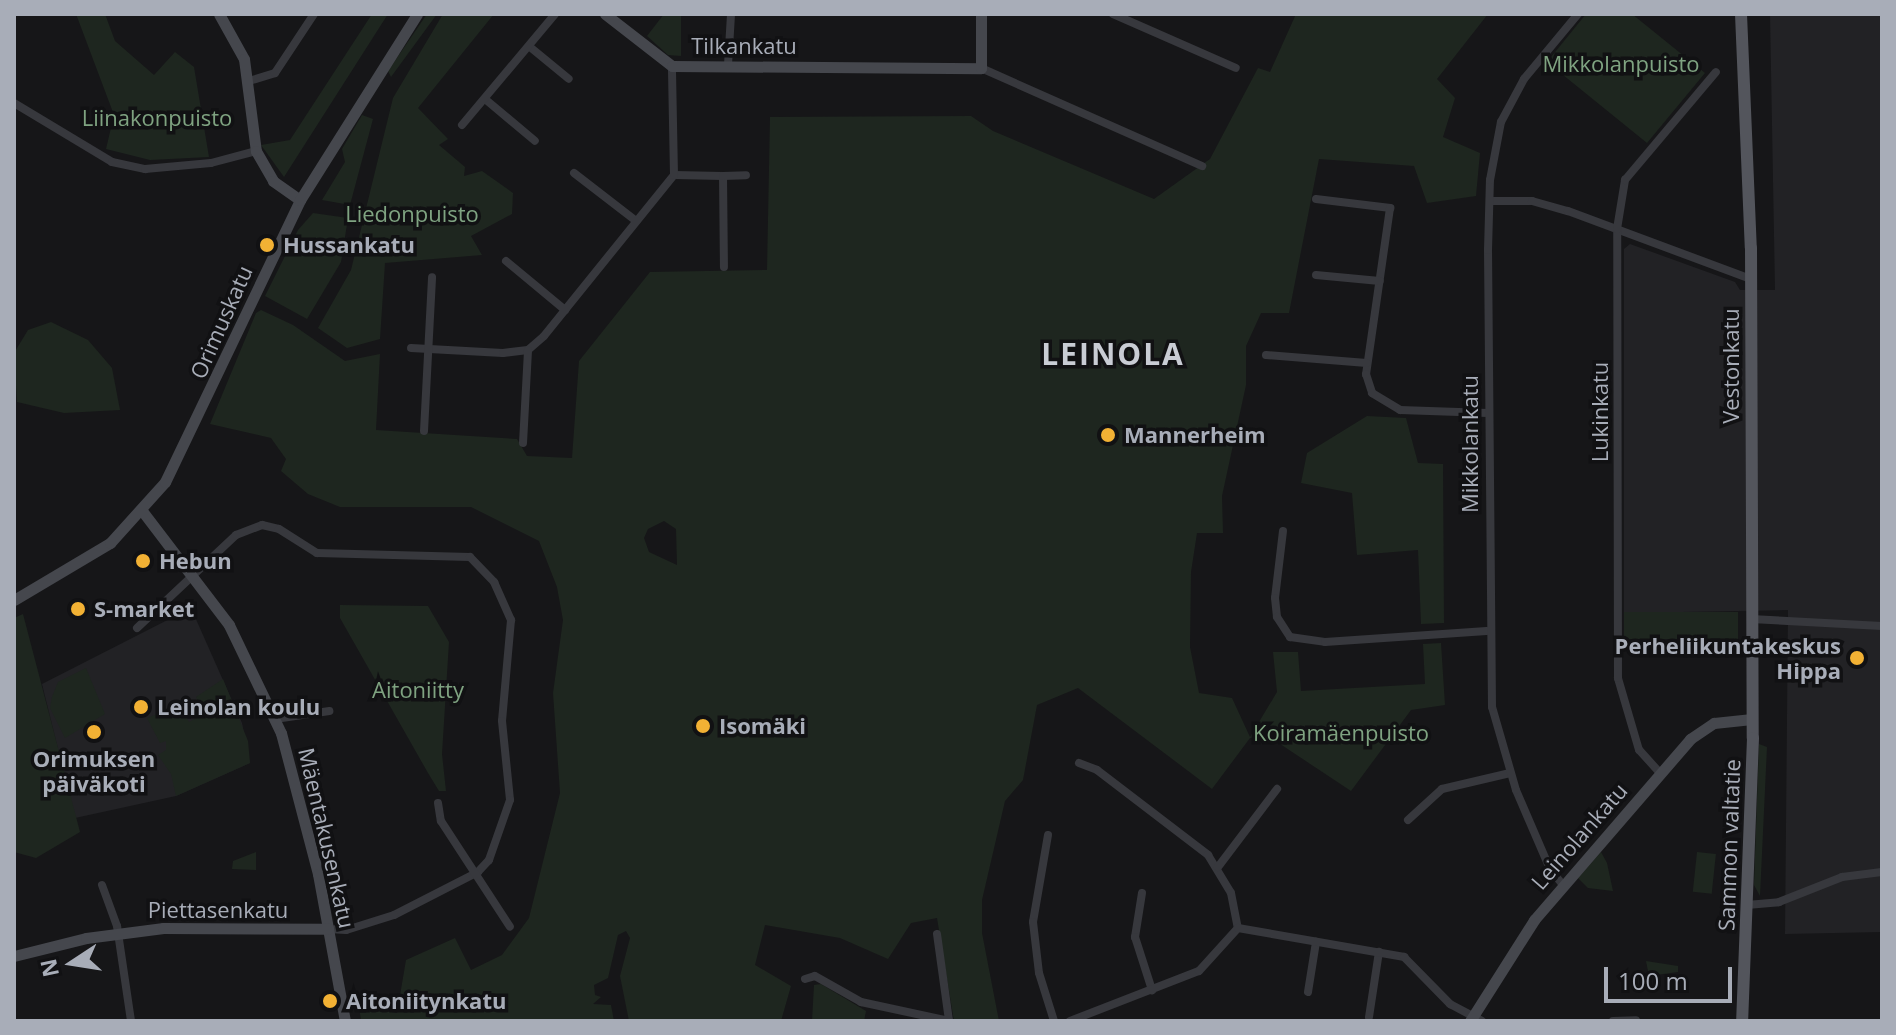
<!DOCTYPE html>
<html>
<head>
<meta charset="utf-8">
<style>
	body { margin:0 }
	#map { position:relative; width:1896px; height:1035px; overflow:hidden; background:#161618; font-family:"Open Sans",sans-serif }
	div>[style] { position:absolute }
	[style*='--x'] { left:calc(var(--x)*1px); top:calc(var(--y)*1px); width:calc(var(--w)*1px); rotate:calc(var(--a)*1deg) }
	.built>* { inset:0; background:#222225 }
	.green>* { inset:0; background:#1e261f; transform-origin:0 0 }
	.street>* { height:8px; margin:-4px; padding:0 4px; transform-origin:4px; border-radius:4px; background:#37383d }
	.secondary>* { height:11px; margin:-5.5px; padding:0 5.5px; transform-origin:5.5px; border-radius:5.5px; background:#45474d }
	.primary>* { height:12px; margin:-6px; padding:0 6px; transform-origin:6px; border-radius:6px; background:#53555c }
	.dots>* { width:22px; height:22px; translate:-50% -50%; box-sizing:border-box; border:4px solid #111113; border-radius:50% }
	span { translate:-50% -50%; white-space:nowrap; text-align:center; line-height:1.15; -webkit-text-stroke:7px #111113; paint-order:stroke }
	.street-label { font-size:22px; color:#a8adb8 }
	.park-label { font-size:22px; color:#7fa381 }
	.poi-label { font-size:22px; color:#a8adb8; font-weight:700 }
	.left { translate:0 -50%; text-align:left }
	.right { translate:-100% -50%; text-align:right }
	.district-label { font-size:30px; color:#c9ccd4; font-weight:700; letter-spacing:2px }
	.frame { position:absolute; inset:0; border:16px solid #a8adb8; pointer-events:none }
	.north { position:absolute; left:32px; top:923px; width:80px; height:80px; -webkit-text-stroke:6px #111113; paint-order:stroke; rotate:258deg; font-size:22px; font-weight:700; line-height:32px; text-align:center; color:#a8adb8 }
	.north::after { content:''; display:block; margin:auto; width:28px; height:36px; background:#a8adb8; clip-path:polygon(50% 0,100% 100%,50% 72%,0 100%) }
	.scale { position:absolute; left:1604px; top:967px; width:128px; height:36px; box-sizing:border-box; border:4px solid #a8adb8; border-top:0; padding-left:10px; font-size:24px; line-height:28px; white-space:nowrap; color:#a8adb8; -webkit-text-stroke:6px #111113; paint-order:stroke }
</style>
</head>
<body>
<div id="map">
	<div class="built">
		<div style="clip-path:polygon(1770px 14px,1882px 14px,1882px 932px,1785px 934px,1788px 610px,1624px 613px,1624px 249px,1630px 244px,1735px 282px,1740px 290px,1775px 290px)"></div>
		<div style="clip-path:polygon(191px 608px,242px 723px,250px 763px,176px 796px,75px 818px,42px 684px)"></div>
	</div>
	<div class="green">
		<div style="clip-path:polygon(76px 14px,105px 14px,115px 41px,154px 75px,175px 52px,194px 67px,209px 157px,150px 160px,106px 149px,114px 115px)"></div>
		<div style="clip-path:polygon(372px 14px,388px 14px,284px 177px,261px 145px,290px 140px)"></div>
		<div style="clip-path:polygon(427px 14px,437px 14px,391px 77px,388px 71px)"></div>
		<div style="clip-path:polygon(443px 14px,494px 14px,418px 108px,448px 139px,439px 145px,465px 167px,464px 176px,482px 171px,513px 193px,512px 214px,471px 236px,482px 255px,385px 263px,380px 339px,347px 348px,318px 328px,351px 270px,393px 98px)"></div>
		<div style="clip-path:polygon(664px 14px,681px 14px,681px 56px,668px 55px,647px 36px)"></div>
		<div style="clip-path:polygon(evenodd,1296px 14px,1488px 14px,1437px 79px,1455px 98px,1443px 137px,1480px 153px,1476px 196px,1427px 203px,1414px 166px,1319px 159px,1289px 313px,1261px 313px,1246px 346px,1246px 385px,1222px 496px,1223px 533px,1197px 533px,1191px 572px,1190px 647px,1199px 693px,1232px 698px,1250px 737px,1277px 692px,1273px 652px,1298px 652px,1301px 691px,1425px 684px,1423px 644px,1441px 643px,1445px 705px,1411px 710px,1351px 791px,1268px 736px,1250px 738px,1212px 789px,1078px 688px,1037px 705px,1023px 780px,1005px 801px,982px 900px,982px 933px,999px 1021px,954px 1021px,937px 918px,911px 923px,888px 959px,840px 938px,765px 925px,755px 965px,791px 986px,781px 1021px,629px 1021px,620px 976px,630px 938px,626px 931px,618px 935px,608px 978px,594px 985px,595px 995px,601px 997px,593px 1004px,611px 1005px,614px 1021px,361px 1021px,359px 1006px,397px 1013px,406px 960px,455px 938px,471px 970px,502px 955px,529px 918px,560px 793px,553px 693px,563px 620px,557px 587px,539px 541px,471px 507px,340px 507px,308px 494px,281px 471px,286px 459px,271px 438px,210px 424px,256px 313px,261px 310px,293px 325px,345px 361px,380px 354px,376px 430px,517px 439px,527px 456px,572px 458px,579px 361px,650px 272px,767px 270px,770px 117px,971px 116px,993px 131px,1154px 199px,1210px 159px,1258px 68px,1270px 72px,1296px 14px,664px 521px,676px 529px,677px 565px,649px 552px,644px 538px,648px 529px,664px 521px)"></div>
		<div style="clip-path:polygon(1586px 14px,1632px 14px,1705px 73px,1647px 143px,1547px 62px)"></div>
		<div style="clip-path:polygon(362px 115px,373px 119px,350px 205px,322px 200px,345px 162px,342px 149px)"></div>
		<div style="clip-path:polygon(313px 213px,348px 218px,341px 262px,307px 319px,265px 296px,298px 230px)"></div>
		<div style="clip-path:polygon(51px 322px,88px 340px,112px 368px,120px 410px,64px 413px,17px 402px,14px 353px,28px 330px)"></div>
		<div style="clip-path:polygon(1367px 416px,1406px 418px,1418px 463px,1443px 464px,1444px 623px,1421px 624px,1418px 550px,1357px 555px,1352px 493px,1301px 483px,1307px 453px)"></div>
		<div style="clip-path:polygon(340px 605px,428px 606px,449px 642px,442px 754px,446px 791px,439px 791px,428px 773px,340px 618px)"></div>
		<div style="left:1738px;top:612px;width:27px;height:114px;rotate:90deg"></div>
		<div style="clip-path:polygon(23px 614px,80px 832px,36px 858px,14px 852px,14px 618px)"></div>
		<div style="clip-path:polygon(86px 668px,105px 714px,65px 738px,50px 708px,52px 697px,58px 682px)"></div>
		<div style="clip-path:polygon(223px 679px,248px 741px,250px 763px,176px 796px,171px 774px,158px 755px,166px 750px,166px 741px,160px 743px,147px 718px,180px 705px,189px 722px,204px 714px,196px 697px)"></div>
		<div style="clip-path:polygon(1759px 744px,1767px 747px,1760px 896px,1754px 885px)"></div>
		<div style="clip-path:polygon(256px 852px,256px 870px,232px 869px,233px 861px)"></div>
		<div style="clip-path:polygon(1601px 852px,1607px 863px,1613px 891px,1588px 888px,1578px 878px)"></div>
		<div style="left:1697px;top:852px;width:19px;height:40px;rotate:6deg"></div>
		<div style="clip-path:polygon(1646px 961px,1678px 966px,1678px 972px,1649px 976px)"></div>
		<div style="clip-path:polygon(821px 984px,866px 1011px,864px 1021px,812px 1021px,814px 985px)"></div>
	</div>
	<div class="street">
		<div style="--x:1113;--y:14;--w:134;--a:23.7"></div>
		<div style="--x:530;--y:47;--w:50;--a:39.4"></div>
		<div style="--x:728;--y:65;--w:51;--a:-86.6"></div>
		<div style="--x:981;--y:68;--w:242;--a:23.9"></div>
		<div style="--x:249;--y:81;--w:27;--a:-17"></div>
		<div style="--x:275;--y:73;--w:71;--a:-56.5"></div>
		<div style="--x:485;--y:99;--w:65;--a:40"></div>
		<div style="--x:14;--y:103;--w:114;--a:31"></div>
		<div style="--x:112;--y:162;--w:34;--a:12"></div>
		<div style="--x:145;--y:169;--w:66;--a:-5.2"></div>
		<div style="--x:211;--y:163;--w:47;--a:-14.9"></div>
		<div style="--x:462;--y:125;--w:145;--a:-50"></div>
		<div style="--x:574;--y:173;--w:78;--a:37.7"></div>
		<div style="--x:674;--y:175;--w:49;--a:1.2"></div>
		<div style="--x:723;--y:176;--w:91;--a:89.4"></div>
		<div style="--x:723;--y:176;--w:23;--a:-2"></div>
		<div style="--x:1316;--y:199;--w:75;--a:6.9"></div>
		<div style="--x:1390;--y:208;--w:168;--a:98.2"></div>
		<div style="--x:1366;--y:374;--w:20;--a:72"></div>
		<div style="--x:1372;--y:393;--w:33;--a:31"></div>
		<div style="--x:1400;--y:410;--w:88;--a:2"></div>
		<div style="--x:1490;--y:201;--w:42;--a:0"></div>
		<div style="--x:1532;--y:201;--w:37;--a:16"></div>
		<div style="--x:1568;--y:211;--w:195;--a:20.4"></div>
		<div style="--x:506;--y:261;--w:77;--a:39.7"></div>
		<div style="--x:1316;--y:275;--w:64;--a:5.4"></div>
		<div style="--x:411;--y:348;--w:92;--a:3.1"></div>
		<div style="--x:503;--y:353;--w:25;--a:-7"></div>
		<div style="--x:528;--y:350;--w:21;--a:-41"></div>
		<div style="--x:544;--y:336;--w:207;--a:-51.1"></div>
		<div style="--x:674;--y:175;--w:109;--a:-91.1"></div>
		<div style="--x:1266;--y:355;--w:101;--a:4.5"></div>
		<div style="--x:424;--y:431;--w:154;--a:-87"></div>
		<div style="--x:523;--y:443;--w:93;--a:-86.9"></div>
		<div style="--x:1283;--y:531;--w:67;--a:96.8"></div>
		<div style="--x:1275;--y:598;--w:19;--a:84"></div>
		<div style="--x:1277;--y:617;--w:24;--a:57"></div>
		<div style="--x:1290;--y:637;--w:35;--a:8"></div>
		<div style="--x:1325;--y:642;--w:162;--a:-3.9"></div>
		<div style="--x:1751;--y:619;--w:131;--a:3.1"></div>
		<div style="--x:137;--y:628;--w:136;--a:-43.2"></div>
		<div style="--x:236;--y:535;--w:28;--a:-21"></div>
		<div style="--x:262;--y:525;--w:17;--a:13"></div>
		<div style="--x:279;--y:529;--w:45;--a:32.3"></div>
		<div style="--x:317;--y:553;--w:153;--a:1.5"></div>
		<div style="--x:470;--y:557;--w:35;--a:46"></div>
		<div style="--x:494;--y:582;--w:42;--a:65.9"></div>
		<div style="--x:511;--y:620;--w:101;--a:95.1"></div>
		<div style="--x:502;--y:721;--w:79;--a:84.2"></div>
		<div style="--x:510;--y:800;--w:64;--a:109.3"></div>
		<div style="--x:489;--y:860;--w:16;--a:133"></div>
		<div style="--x:478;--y:872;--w:94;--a:152.9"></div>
		<div style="--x:394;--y:915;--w:50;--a:162.6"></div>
		<div style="--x:346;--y:930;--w:18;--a:-177"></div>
		<div style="--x:275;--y:719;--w:55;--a:-8.4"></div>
		<div style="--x:1079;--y:763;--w:19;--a:21"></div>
		<div style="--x:1097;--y:770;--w:140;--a:37.4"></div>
		<div style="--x:1208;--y:855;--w:44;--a:58.8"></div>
		<div style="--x:1231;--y:893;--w:36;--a:79"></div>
		<div style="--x:1660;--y:773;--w:31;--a:-132"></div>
		<div style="--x:1639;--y:750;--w:75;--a:-106.3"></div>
		<div style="--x:1618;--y:678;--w:449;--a:-90.1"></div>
		<div style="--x:1617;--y:229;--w:50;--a:-80.7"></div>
		<div style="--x:1625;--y:180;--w:141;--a:-49.9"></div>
		<div style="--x:438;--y:803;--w:18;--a:81"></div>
		<div style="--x:441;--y:821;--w:126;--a:56.9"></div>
		<div style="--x:1408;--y:820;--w:46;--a:-42.4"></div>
		<div style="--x:1442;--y:789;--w:70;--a:-13.2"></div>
		<div style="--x:1048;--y:835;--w:88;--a:99.8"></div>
		<div style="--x:1033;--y:922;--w:51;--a:83.3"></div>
		<div style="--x:1039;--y:973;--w:50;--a:72.6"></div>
		<div style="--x:1218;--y:867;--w:98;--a:-52.9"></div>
		<div style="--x:102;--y:885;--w:44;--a:69.9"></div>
		<div style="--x:117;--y:926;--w:96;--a:81.6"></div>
		<div style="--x:1563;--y:885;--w:21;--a:-129"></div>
		<div style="--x:1550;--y:869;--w:86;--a:-113.3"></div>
		<div style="--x:1516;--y:790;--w:86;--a:-106.1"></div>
		<div style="--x:1492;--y:707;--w:457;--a:-90.5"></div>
		<div style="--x:1488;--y:250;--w:70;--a:-88.4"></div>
		<div style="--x:1490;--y:180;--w:59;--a:-79.3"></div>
		<div style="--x:1501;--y:122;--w:49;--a:-61.9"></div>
		<div style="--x:1524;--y:79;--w:85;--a:-50.3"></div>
		<div style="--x:1142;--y:893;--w:45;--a:99"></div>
		<div style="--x:1135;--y:937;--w:56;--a:72.2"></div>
		<div style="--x:1747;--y:905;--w:32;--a:-5"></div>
		<div style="--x:1779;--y:902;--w:68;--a:-21.6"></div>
		<div style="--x:1842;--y:877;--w:40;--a:-7.1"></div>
		<div style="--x:937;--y:934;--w:88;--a:82.1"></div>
		<div style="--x:805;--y:979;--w:10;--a:-17"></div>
		<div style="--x:815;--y:976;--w:53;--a:29.5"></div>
		<div style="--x:861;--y:1002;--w:90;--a:12.2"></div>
		<div style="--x:1308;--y:992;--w:51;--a:-80.9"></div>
		<div style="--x:1369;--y:1017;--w:66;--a:-81.3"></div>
		<div style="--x:1070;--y:1021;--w:138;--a:-21.2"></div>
		<div style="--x:1199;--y:971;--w:58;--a:-47.8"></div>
		<div style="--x:1238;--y:928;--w:169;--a:9.9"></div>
		<div style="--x:1404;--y:957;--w:66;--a:45.6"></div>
		<div style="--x:1450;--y:1004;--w:36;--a:28"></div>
		<div style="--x:1613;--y:1021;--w:23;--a:-2"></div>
	</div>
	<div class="secondary">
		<div style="--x:219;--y:14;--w:51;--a:60.9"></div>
		<div style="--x:244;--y:59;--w:93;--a:82.6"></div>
		<div style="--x:256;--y:151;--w:34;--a:60"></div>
		<div style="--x:273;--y:181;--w:33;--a:35"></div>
		<div style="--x:605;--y:14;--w:85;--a:37.8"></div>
		<div style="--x:672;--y:66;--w:309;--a:0.4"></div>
		<div style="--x:981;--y:68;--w:54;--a:-90"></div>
		<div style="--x:143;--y:512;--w:142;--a:52.7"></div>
		<div style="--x:229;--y:625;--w:120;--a:64.3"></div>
		<div style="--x:281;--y:733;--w:146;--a:75.3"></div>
		<div style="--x:318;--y:874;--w:149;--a:79.6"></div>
		<div style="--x:14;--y:600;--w:112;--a:-30.7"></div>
		<div style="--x:110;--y:543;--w:82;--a:-48"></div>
		<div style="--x:165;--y:482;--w:313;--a:-64.4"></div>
		<div style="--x:300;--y:200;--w:220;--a:-57.8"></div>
		<div style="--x:14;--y:956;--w:74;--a:-14"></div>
		<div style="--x:86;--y:938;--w:78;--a:-7.4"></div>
		<div style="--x:163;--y:928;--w:165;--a:0.3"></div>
		<div style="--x:1470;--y:1021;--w:120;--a:-57.6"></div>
		<div style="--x:1534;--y:920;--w:239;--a:-49.2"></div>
		<div style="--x:1690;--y:739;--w:29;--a:-34"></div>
		<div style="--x:1714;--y:723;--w:38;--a:-6"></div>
	</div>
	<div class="primary">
		<div style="--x:1741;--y:14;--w:234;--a:87.6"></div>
		<div style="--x:1751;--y:248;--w:490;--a:89.8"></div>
		<div style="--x:1753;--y:738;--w:283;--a:92.2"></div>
	</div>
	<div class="dots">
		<div style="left:267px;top:245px;background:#f2b134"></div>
		<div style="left:1108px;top:435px;background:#f2b134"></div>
		<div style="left:143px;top:561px;background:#f2b134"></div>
		<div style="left:78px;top:609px;background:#f2b134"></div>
		<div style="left:1857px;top:658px;background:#f2b134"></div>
		<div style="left:141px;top:707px;background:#f2b134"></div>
		<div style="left:703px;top:726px;background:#f2b134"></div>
		<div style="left:94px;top:732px;background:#f2b134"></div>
		<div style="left:330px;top:1001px;background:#f2b134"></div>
	</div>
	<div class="street-label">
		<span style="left:744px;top:46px">Tilkankatu</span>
		<span style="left:221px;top:322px;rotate:-66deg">Orimuskatu</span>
		<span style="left:1731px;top:366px;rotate:-90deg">Vestonkatu</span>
		<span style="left:1600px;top:412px;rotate:-90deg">Lukinkatu</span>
		<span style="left:1470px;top:444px;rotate:-90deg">Mikkolankatu</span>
		<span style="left:1579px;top:836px;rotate:-49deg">Leinolankatu</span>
		<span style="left:327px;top:838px;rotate:77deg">Mäentakusenkatu</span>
		<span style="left:1729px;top:845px;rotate:-88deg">Sammon valtatie</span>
		<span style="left:218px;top:910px">Piettasenkatu</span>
	</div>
	<div class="park-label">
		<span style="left:1621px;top:64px">Mikkolanpuisto</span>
		<span style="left:157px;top:118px">Liinakonpuisto</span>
		<span style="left:412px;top:214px">Liedonpuisto</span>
		<span style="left:418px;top:690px">Aitoniitty</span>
		<span style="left:1341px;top:733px">Koiramäenpuisto</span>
	</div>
	<div class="poi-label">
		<span class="left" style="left:283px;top:245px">Hussankatu</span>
		<span class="left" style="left:1124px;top:435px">Mannerheim</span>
		<span class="left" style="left:159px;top:561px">Hebun</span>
		<span class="left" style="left:94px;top:609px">S-market</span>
		<span class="right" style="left:1841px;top:658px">Perheliikuntakeskus<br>Hippa</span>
		<span class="left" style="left:157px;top:707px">Leinolan koulu</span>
		<span class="left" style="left:719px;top:726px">Isomäki</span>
		<span style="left:94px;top:771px">Orimuksen<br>päiväkoti</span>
		<span class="left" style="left:346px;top:1001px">Aitoniitynkatu</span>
	</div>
	<div class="district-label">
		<span style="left:1113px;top:354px">LEINOLA</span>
	</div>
	<div class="frame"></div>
	<div class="north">N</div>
	<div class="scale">100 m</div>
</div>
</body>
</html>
